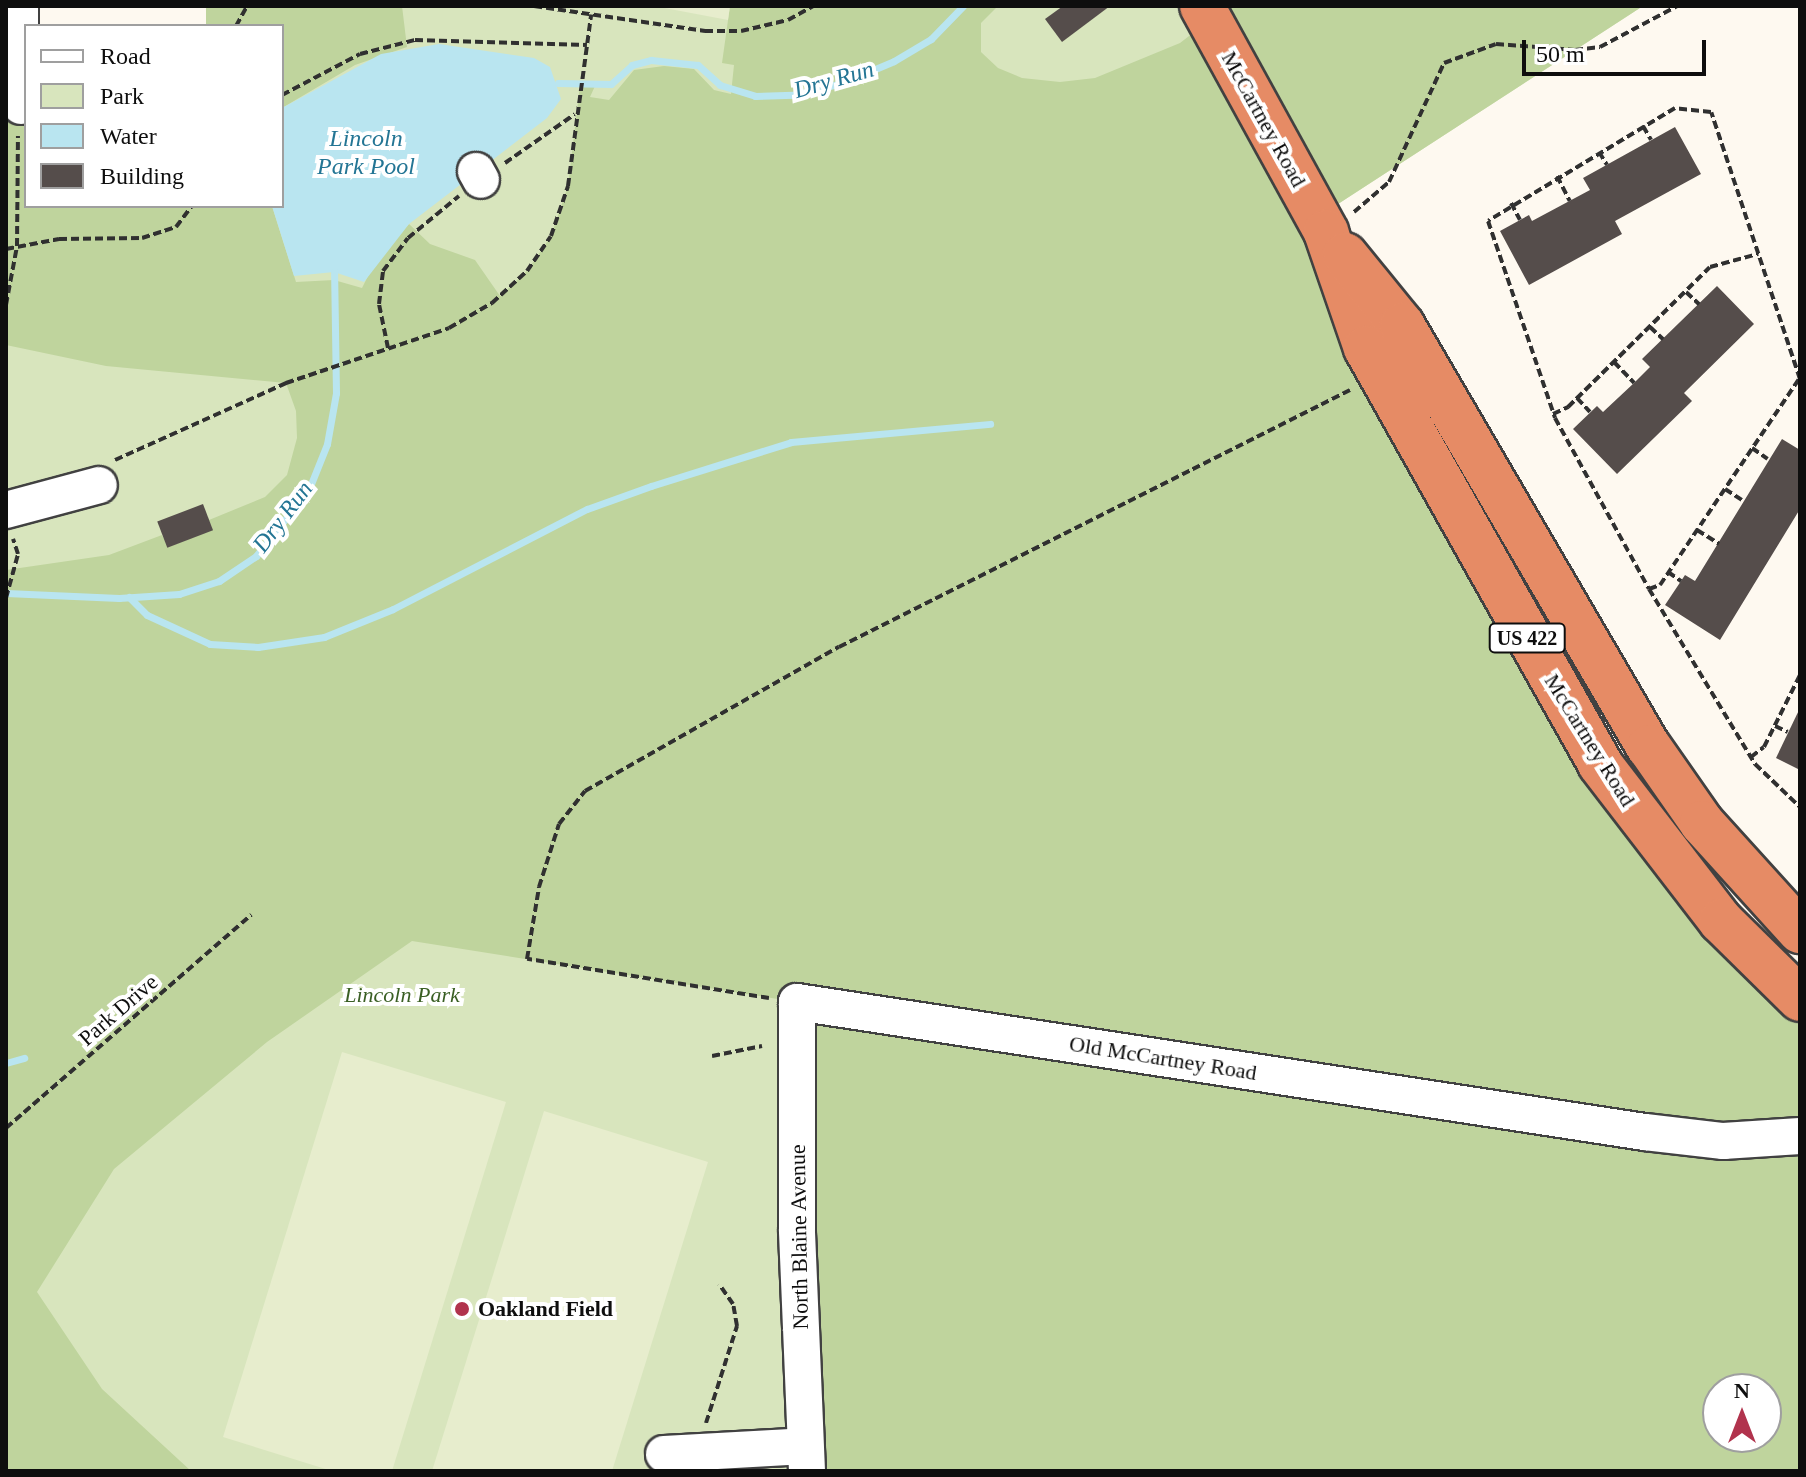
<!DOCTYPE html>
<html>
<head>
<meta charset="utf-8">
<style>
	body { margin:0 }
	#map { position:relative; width:1806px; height:1477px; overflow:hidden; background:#fef9f0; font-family:"Times New Roman",serif }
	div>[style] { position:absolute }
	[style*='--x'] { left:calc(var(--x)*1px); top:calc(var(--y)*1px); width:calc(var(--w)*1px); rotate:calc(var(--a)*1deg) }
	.green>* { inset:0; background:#d8e5bd }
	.forest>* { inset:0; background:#bfd49d }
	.pitch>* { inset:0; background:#e7edcd }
	.water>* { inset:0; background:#b9e5f0 }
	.stream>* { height:7px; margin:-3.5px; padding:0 3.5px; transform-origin:3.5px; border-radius:3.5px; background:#b9e5f0 }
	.building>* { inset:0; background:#554d4b; transform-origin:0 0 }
	.path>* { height:4px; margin-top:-2px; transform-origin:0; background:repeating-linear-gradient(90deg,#303030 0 8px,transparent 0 12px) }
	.roads { filter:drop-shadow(2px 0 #414141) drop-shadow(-2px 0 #414141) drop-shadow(0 2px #414141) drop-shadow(0 -2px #414141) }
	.minor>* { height:36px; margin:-18px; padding:0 18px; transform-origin:18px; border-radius:18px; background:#fff }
	.highway>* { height:44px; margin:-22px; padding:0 22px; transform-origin:22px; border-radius:22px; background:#e68b65 }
	.dots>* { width:22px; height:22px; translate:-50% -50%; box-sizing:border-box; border:4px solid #fff; border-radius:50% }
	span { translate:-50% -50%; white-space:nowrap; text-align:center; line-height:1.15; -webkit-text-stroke:8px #fff; paint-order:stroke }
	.shield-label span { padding:2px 6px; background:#fff; border:2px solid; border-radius:6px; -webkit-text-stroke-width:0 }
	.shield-label { font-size:20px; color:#0e0e0e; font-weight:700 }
	.street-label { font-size:22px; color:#0e0e0e }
	.park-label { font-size:22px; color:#3a5f24; font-style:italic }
	.poi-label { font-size:22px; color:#0e0e0e; font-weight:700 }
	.left { translate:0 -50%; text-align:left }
	.water-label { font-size:24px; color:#237594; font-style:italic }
	.frame { position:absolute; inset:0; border:8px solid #0e0e0e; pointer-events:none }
	.legend { position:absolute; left:24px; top:24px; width:260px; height:184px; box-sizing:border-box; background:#fff; border:2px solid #9f9f9f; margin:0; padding:10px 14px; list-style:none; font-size:24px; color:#0e0e0e }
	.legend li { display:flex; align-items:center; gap:16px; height:40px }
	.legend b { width:40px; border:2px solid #9f9f9f }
	.north { position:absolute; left:1702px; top:1373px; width:80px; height:80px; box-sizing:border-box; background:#fff; border:2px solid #9f9f9f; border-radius:50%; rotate:0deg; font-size:22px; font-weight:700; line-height:32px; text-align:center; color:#0e0e0e }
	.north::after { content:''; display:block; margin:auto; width:28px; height:36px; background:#b1334d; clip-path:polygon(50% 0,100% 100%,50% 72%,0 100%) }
	.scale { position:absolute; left:1522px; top:40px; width:184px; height:36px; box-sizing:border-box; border:4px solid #0e0e0e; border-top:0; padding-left:10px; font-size:24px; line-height:28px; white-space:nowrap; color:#0e0e0e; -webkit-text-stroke:6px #fff; paint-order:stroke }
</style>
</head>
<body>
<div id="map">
	<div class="green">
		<div style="clip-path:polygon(206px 6px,1643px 6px,1318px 217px,807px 1471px,6px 1471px,6px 106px,26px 206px,282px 206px,282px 26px,206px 26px)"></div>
	</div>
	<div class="forest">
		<div style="clip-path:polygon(206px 6px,402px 6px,407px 47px,355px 65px,282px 108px,282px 26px,206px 26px)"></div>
		<div style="clip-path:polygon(evenodd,730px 6px,998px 6px,981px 23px,981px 52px,998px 68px,1022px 78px,1060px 82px,1095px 78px,1180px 43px,1228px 6px,1643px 6px,1318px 217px,1524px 635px,1800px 999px,1800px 1471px,807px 1471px,797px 1002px,412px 941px,267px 1042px,114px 1169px,37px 1292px,102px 1389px,191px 1471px,6px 1471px,6px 570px,109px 555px,162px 535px,168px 547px,212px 530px,209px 520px,265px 497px,287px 475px,297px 438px,296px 411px,286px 383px,106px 366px,6px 345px,6px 106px,26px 104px,26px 206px,272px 206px,296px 282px,334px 280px,362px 288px,376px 260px,409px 224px,430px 244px,475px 260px,500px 296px,527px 271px,551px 236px,568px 186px,580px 85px,595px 86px,590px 97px,609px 100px,634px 70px,664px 66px,694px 69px,714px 90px,731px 94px,734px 65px,722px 63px,730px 6px,1718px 1389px,1766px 1389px,1766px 1437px,1718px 1437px,1718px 1389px)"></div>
	</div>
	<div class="pitch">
		<div style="clip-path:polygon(654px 6px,730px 6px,728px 20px)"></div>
		<div style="clip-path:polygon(342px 1052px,506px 1102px,392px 1471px,332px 1471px,223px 1437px)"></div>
		<div style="clip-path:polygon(544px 1111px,708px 1162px,612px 1471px,432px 1471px)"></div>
	</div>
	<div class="water">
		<div style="clip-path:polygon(439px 44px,534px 58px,550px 67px,561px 99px,547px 118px,409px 224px,364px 282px,334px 272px,294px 276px,272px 206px,282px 206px,282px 108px,381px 54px)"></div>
	</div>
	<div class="stream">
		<div style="--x:558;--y:83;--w:53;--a:1.1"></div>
		<div style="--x:611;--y:84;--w:28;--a:-42"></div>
		<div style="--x:632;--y:65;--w:20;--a:-15"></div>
		<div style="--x:651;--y:60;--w:47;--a:6.1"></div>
		<div style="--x:698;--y:65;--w:30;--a:42"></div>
		<div style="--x:720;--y:85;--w:37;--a:17"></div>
		<div style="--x:755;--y:96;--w:38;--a:-2"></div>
		<div style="--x:793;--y:95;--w:50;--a:-13.8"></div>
		<div style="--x:842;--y:83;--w:56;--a:-22.9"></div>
		<div style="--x:894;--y:61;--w:43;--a:-30.7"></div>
		<div style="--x:931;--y:39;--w:46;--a:-45.9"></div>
		<div style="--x:6;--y:593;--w:113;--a:2.5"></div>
		<div style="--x:119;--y:598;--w:60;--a:-3.8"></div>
		<div style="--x:179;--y:594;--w:42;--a:-18"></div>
		<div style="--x:219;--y:581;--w:45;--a:-34"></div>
		<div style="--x:256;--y:556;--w:85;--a:-51.7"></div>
		<div style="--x:309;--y:489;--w:48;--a:-68.2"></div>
		<div style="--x:327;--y:444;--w:52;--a:-80"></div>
		<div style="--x:336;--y:393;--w:121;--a:-90.9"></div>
		<div style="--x:129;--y:597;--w:25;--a:45"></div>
		<div style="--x:147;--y:615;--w:69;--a:24.7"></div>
		<div style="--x:210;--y:644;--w:48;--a:3.6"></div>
		<div style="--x:258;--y:647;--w:67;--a:-8.6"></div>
		<div style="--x:324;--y:637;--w:74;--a:-22.1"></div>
		<div style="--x:393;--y:609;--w:218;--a:-27.3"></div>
		<div style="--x:587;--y:509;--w:68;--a:-19.8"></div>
		<div style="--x:651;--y:486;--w:147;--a:-17.4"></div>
		<div style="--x:791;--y:442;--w:200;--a:-5.2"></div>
		<div style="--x:6;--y:1063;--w:19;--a:-16"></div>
	</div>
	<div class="building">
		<div style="clip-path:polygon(1063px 6px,1110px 6px,1062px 42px,1045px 19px)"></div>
		<div style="clip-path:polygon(1675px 127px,1701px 174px,1615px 221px,1622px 234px,1529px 285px,1500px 231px,1529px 215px,1532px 221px,1590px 190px,1583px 178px)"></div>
		<div style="clip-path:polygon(1717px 286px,1754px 324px,1684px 393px,1692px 401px,1617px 474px,1573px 429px,1597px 406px,1603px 412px,1634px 383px,1650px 367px,1642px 359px)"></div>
		<div style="clip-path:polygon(1782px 439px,1800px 450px,1800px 509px,1720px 640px,1665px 605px,1685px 575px,1695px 581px)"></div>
		<div style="left:203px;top:504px;width:28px;height:49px;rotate:69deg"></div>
		<div style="clip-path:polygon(1800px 708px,1800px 770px,1776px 758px)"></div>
	</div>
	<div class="path">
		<div style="--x:534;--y:6;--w:173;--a:8.3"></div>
		<div style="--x:705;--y:31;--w:36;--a:0"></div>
		<div style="--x:741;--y:31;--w:48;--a:-13.2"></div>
		<div style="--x:788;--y:20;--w:29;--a:-29"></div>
		<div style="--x:236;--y:26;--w:23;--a:-61"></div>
		<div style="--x:282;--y:95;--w:88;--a:-27.7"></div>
		<div style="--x:360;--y:54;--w:57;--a:-14.3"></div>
		<div style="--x:415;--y:40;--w:172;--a:1.7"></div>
		<div style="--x:1643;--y:126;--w:16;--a:60"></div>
		<div style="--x:1599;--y:152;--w:15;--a:58"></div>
		<div style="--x:505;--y:163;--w:85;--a:-35"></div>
		<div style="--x:1557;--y:176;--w:28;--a:63"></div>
		<div style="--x:1511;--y:203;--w:19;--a:62"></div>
		<div style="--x:1354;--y:212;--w:46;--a:-40.6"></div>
		<div style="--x:1389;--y:182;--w:131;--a:-65.2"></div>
		<div style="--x:1444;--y:63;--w:55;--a:-20.1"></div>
		<div style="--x:1496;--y:44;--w:79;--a:4.3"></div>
		<div style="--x:1575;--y:50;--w:25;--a:-7"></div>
		<div style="--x:1600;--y:47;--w:87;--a:-28"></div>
		<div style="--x:6;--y:249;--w:54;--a:-10.7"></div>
		<div style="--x:59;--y:239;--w:83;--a:-0.7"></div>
		<div style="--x:142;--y:238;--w:36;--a:-18"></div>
		<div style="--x:176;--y:227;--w:26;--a:-53"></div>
		<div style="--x:1686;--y:292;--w:18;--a:43"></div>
		<div style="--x:6;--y:305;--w:60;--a:-79.4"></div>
		<div style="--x:17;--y:246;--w:110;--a:-89.5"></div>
		<div style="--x:1650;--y:327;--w:18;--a:43"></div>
		<div style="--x:388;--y:348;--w:45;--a:-101.6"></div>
		<div style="--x:379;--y:304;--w:33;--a:-83"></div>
		<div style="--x:383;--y:271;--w:41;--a:-52.9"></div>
		<div style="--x:408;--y:238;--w:66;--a:-39.5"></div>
		<div style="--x:1614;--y:362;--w:29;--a:46"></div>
		<div style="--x:1800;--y:379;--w:281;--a:-108.4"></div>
		<div style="--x:1711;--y:112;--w:36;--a:-174"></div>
		<div style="--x:1675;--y:108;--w:218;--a:148.9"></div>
		<div style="--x:1488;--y:221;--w:208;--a:71.2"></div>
		<div style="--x:1555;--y:418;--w:195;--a:61.2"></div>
		<div style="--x:1649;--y:589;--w:205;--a:58.8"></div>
		<div style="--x:1755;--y:764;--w:62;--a:43.7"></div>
		<div style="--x:1577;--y:398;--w:19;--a:47"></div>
		<div style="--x:1553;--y:414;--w:17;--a:-25"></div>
		<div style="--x:1568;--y:407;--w:199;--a:-44.6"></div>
		<div style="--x:1710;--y:267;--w:50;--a:-15.2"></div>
		<div style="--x:1752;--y:448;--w:19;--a:35"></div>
		<div style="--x:115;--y:460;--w:188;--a:-24.2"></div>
		<div style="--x:286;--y:383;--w:172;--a:-18.6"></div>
		<div style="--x:449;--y:328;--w:50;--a:-30.2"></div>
		<div style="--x:492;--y:303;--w:47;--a:-42.4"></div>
		<div style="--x:527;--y:271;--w:42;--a:-55.6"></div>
		<div style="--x:551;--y:236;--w:53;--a:-71.2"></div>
		<div style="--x:568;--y:186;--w:173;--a:-82.3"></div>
		<div style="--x:1725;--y:489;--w:20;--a:33"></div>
		<div style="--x:1697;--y:530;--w:26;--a:32"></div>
		<div style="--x:1668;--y:572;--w:16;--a:35"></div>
		<div style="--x:1649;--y:589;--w:12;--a:-20"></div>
		<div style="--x:1660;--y:585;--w:249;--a:-56"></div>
		<div style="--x:6;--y:598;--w:46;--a:-74.7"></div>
		<div style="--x:18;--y:554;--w:16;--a:-108"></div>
		<div style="--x:1775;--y:726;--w:14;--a:25"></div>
		<div style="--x:1751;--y:757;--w:16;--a:-38"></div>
		<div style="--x:1764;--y:747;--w:80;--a:-63.4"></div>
		<div style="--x:769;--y:998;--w:245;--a:-170.8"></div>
		<div style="--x:527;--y:959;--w:73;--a:-80.5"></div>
		<div style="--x:539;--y:887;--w:66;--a:-72.4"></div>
		<div style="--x:559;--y:824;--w:42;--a:-51.8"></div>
		<div style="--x:585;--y:791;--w:292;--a:-29.6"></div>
		<div style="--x:839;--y:647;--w:572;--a:-26.7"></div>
		<div style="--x:712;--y:1056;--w:51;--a:-11.3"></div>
		<div style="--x:6;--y:1128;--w:325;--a:-41"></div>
		<div style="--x:706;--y:1423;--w:102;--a:-72.3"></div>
		<div style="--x:737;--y:1326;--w:22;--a:-100"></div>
		<div style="--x:733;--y:1304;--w:24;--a:-125"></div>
	</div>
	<div class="roads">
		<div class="minor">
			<div style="--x:20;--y:6;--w:100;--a:89.4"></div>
			<div style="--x:476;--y:171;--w:10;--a:61"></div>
			<div style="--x:6;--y:510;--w:96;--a:-15"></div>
			<div style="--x:664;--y:1454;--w:141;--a:-3.2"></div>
			<div style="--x:807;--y:1471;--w:242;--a:-92.4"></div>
			<div style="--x:797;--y:1229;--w:227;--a:-90"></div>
			<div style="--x:797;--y:1002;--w:858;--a:8.72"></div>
			<div style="--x:1645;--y:1132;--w:79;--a:6.6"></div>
			<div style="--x:1723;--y:1141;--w:77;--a:-3.7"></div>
		</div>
		<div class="highway">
			<div style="--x:1202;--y:6;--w:258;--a:61.2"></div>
			<div style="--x:1326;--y:232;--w:123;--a:71"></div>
			<div style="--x:1366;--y:348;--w:477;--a:60.6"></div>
			<div style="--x:1600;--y:764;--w:198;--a:52.4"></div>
			<div style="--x:1721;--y:921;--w:111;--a:44.6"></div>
			<div style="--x:1345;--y:255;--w:90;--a:50.8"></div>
			<div style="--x:1402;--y:325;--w:489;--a:59.7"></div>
			<div style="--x:1649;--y:747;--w:93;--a:55.1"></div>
			<div style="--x:1702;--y:823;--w:146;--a:47.8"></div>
		</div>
	</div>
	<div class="dots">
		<div style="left:462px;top:1309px;background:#b1334d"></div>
	</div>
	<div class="shield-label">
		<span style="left:1527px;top:638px">US 422</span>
	</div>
	<div class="street-label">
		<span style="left:1264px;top:119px;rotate:61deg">McCartney Road</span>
		<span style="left:1590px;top:740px;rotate:58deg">McCartney Road</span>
		<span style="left:118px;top:1010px;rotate:-41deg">Park Drive</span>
		<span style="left:1163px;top:1058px;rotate:9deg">Old McCartney Road</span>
		<span style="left:799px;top:1237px;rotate:-91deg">North Blaine Avenue</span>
	</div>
	<div class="park-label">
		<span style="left:402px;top:995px">Lincoln Park</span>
	</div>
	<div class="poi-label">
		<span class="left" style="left:478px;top:1309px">Oakland Field</span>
	</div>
	<div class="water-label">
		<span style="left:834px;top:80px;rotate:-16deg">Dry Run</span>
		<span style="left:366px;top:153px">Lincoln<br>Park Pool</span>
		<span style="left:283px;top:517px;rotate:-53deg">Dry Run</span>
	</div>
	<div class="frame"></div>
	<ul class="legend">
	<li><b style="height:10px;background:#fff"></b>Road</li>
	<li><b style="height:22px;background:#d8e5bd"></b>Park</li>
	<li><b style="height:22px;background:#b9e5f0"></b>Water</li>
	<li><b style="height:22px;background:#554d4b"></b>Building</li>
	</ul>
	<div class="north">N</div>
	<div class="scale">50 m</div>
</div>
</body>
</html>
